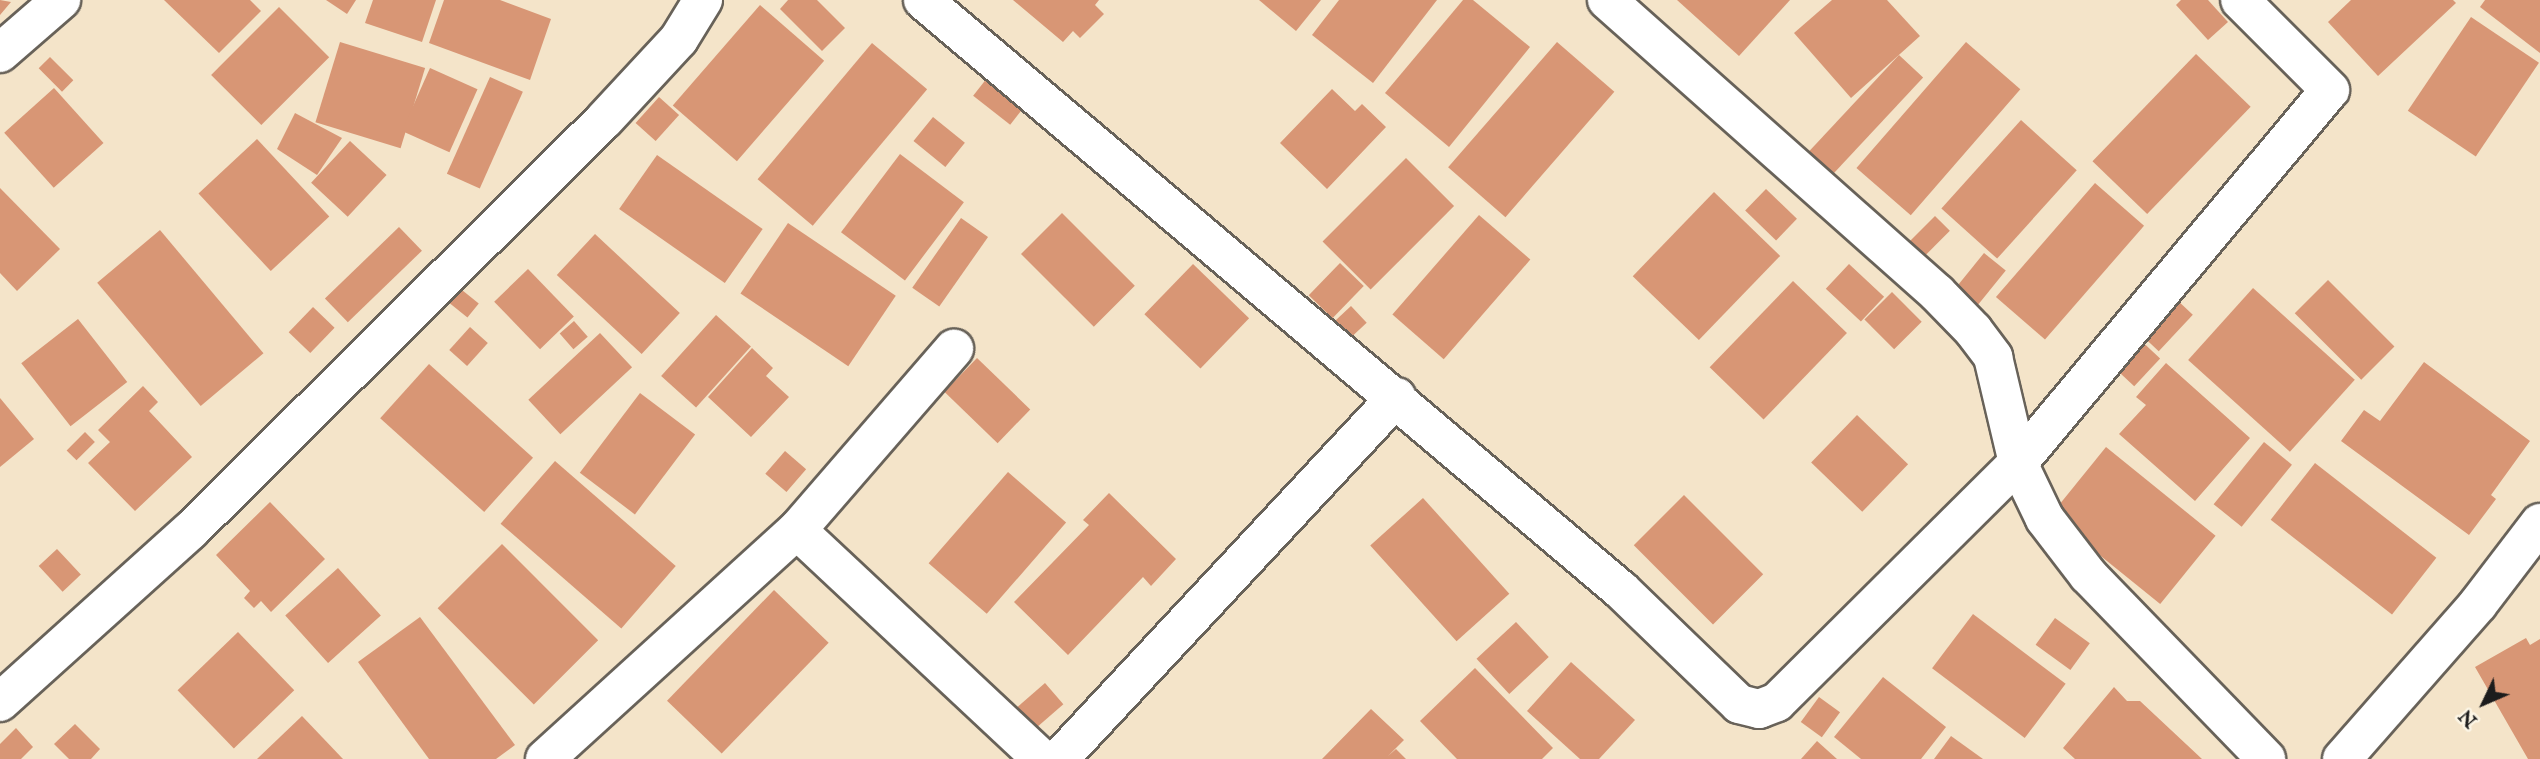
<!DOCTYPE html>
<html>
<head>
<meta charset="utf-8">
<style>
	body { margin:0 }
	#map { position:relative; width:2540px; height:759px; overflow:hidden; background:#f4e4c9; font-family:"IM FELL English",serif }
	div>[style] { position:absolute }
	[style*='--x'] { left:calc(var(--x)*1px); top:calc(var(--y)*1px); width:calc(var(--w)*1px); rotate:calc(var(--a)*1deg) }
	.building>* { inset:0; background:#d89675; transform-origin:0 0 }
	.roads { filter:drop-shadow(2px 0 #686259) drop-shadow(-2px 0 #686259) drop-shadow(0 2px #686259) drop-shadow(0 -2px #686259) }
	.minor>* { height:38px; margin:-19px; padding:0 19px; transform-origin:19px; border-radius:19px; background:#fff }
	span { translate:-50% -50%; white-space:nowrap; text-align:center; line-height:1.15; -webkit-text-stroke:5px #fcf5e5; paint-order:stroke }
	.north { position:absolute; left:2449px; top:668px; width:70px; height:70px; -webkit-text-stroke:5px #fcf5e5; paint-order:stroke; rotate:226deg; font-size:19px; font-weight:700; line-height:28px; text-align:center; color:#1c1c1c }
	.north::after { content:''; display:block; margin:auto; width:24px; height:32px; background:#1c1c1c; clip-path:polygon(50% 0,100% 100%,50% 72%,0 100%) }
</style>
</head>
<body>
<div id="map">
	<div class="building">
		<div style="clip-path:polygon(0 0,11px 2px,0 15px)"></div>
		<div style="clip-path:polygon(164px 0,250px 0,261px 11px,219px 53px)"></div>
		<div style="clip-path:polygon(326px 0,356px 0,347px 14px)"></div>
		<div style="clip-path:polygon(373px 0,436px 0,422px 42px,365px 23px)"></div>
		<div style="clip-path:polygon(444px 0,500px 0,551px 19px,530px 80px,429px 43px)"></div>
		<div style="clip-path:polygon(788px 0,817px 0,845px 28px,822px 51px,780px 9px)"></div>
		<div style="clip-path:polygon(1013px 0,1099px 0,1095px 5px,1104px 14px,1080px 38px,1073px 31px,1063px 42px)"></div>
		<div style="clip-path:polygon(1259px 0,1321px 0,1296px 31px)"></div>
		<div style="clip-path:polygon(1339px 0,1437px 0,1373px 83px,1312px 35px)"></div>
		<div style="clip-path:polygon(1463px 0,1473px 0,1530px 47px,1449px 147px,1385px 93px)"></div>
		<div style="clip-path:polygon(1677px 0,1790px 0,1739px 56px)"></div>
		<div style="clip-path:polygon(1832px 0,1887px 0,1920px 36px,1851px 98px,1794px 33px)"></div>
		<div style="clip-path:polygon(2181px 0,2208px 0,2228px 22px,2208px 40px,2176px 5px)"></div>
		<div style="clip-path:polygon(2351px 0,2453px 0,2456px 3px,2378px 76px,2328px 22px)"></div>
		<div style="clip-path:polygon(2485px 0,2540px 0,2540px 53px,2480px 7px)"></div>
		<div style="left:760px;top:5px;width:85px;height:133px;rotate:41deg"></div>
		<div style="left:279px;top:7px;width:71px;height:96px;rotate:45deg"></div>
		<div style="left:2471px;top:17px;width:82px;height:113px;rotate:34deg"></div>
		<div style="left:340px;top:42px;width:89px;height:84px;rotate:17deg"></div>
		<div style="left:1557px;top:42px;width:76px;height:166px;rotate:41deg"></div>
		<div style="left:1966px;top:42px;width:72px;height:167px;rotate:41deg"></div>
		<div style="left:872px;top:43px;width:72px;height:178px;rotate:40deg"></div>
		<div style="left:2196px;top:54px;width:76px;height:149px;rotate:44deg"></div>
		<div style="left:1899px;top:55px;width:33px;height:143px;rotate:43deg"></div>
		<div style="left:50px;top:57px;width:33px;height:16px;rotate:45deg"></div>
		<div style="left:430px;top:68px;width:52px;height:69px;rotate:24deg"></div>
		<div style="left:991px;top:73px;width:47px;height:29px;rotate:38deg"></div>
		<div style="left:490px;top:77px;width:36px;height:106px;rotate:24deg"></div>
		<div style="left:54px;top:88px;width:74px;height:67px;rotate:48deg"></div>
		<div style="clip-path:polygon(1332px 89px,1355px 111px,1362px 104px,1386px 127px,1327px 189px,1280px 143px)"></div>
		<div style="left:659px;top:97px;width:27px;height:35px;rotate:42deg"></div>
		<div style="clip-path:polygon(295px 113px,342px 138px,317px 175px,277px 149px)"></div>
		<div style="left:933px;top:117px;width:41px;height:31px;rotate:39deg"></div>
		<div style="left:2021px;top:120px;width:75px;height:119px;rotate:42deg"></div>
		<div style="left:257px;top:139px;width:106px;height:80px;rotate:47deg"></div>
		<div style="left:350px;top:141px;width:50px;height:57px;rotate:43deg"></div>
		<div style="left:900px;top:154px;width:80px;height:98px;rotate:37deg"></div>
		<div style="left:657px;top:155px;width:129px;height:66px;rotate:35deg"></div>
		<div style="left:1406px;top:158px;width:68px;height:118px;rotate:45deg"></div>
		<div style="left:2095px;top:183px;width:65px;height:151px;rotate:41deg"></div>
		<div style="clip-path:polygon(0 188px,60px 249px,17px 291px,0 273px)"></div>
		<div style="left:1766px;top:189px;width:43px;height:30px;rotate:44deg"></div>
		<div style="left:1714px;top:192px;width:92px;height:117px;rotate:44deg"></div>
		<div style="left:1062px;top:213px;width:103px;height:58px;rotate:45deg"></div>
		<div style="left:1479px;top:215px;width:68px;height:132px;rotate:41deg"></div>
		<div style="left:1935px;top:216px;width:21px;height:41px;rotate:45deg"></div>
		<div style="left:961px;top:218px;width:33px;height:85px;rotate:35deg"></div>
		<div style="left:788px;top:223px;width:130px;height:85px;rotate:34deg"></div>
		<div style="left:399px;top:227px;width:33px;height:103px;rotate:46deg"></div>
		<div style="left:160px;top:230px;width:161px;height:82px;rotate:50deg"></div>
		<div style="left:595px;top:234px;width:116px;height:56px;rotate:43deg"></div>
		<div style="left:1984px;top:253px;width:28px;height:46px;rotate:39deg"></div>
		<div style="left:1340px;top:263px;width:33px;height:45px;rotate:44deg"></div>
		<div style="left:1193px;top:264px;width:78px;height:70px;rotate:44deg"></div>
		<div style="left:1849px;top:264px;width:48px;height:34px;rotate:43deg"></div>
		<div style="left:528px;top:269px;width:66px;height:47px;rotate:46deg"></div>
		<div style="left:2328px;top:280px;width:94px;height:47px;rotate:45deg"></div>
		<div style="left:1793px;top:281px;width:75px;height:120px;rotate:44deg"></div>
		<div style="left:457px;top:286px;width:28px;height:18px;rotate:39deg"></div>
		<div style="left:2253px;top:288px;width:137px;height:97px;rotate:42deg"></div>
		<div style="left:1892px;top:292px;width:42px;height:39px;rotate:45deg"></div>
		<div style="left:2176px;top:299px;width:23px;height:50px;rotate:43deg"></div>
		<div style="left:1351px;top:306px;width:23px;height:22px;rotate:47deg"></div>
		<div style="left:313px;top:307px;width:30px;height:35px;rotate:44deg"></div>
		<div style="left:716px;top:315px;width:47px;height:82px;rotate:42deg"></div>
		<div style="left:78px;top:319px;width:80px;height:72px;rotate:52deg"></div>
		<div style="left:574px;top:321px;width:21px;height:19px;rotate:49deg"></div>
		<div style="left:470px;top:327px;width:24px;height:31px;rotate:42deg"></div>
		<div style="left:600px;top:333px;width:47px;height:98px;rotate:47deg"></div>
		<div style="left:2136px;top:336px;width:33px;height:38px;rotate:43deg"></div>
		<div style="clip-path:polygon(752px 348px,773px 368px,766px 376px,789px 397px,751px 437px,708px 397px)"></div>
		<div style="left:977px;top:358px;width:74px;height:47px;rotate:44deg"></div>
		<div style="clip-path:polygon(2424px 362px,2530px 441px,2491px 495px,2496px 499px,2469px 535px,2341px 441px,2364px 410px,2380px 421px)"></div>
		<div style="clip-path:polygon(2166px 363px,2250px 438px,2195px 501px,2119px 434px,2146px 405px,2136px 397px)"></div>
		<div style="left:429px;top:364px;width:140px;height:73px;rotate:42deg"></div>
		<div style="clip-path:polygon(143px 386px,158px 402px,149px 411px,192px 457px,135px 511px,88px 463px,110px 442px,98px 430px)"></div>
		<div style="left:640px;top:393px;width:69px;height:100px;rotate:37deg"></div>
		<div style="clip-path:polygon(0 398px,34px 439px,0 467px)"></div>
		<div style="left:1857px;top:415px;width:71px;height:66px;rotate:44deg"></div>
		<div style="left:85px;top:432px;width:14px;height:26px;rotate:45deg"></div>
		<div style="left:2264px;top:442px;width:36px;height:80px;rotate:39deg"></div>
		<div style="left:2106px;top:447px;width:141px;height:88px;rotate:39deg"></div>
		<div style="left:785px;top:451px;width:28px;height:30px;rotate:41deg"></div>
		<div style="left:555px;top:461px;width:160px;height:83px;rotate:41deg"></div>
		<div style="left:2315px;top:463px;width:154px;height:72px;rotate:38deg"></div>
		<div style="left:1008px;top:472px;width:77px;height:121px;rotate:41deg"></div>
		<div style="clip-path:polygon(1109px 493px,1176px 559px,1151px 586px,1143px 577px,1068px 655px,1014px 602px,1089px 525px,1083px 520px)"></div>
		<div style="left:1684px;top:495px;width:112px;height:71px;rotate:45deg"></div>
		<div style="left:1423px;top:498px;width:129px;height:71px;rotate:48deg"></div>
		<div style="clip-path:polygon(270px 502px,325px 559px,271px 612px,261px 601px,254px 608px,244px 598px,250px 591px,216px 555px)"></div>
		<div style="left:502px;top:544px;width:136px;height:91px;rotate:45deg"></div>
		<div style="left:57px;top:549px;width:35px;height:25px;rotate:47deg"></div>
		<div style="left:338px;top:568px;width:64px;height:71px;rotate:48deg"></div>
		<div style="left:774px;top:590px;width:76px;height:154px;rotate:44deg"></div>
		<div style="left:1973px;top:614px;width:116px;height:68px;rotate:37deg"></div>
		<div style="clip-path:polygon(420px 617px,515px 745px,496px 759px,429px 759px,358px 662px)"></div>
		<div style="left:2055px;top:618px;width:43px;height:33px;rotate:36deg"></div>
		<div style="left:1516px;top:622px;width:48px;height:54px;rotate:47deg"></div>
		<div style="left:238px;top:632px;width:81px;height:84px;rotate:46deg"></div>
		<div style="clip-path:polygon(2526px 638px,2530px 645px,2540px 639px,2540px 759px,2528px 759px,2475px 667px)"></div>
		<div style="clip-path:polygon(1571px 662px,1635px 720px,1599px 759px,1580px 759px,1527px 711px)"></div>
		<div style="clip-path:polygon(1475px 668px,1553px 748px,1542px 759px,1457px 759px,1420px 721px)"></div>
		<div style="clip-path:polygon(1883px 677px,1946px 727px,1921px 759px,1861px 759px,1834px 737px)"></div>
		<div style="left:1045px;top:683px;width:28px;height:45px;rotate:49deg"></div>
		<div style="clip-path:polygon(2114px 687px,2127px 701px,2140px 701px,2202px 759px,2075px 759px,2063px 748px)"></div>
		<div style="left:1819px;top:697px;width:26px;height:31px;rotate:36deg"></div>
		<div style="clip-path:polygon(1371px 709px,1404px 740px,1388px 756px,1396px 749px,1406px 759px,1322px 759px)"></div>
		<div style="clip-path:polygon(302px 716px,343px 759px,257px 759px)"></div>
		<div style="clip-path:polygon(75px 724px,100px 749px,91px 759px,69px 759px,54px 744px)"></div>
		<div style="clip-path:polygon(16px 728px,33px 747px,21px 759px,0 759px,0 744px)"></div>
		<div style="clip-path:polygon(1951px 736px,1983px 759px,1934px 759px)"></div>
		<div style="clip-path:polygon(1817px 741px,1837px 759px,1801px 759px)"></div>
	</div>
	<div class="roads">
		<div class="minor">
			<div style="--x:923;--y:0;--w:914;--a:40.21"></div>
			<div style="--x:1621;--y:590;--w:164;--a:44"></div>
			<div style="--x:1739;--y:704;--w:21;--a:14"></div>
			<div style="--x:1759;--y:709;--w:19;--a:-21"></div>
			<div style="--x:1777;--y:702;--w:339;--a:-44.8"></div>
			<div style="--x:2018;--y:463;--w:486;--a:-50.1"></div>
			<div style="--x:2330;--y:90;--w:127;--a:-135"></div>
			<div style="--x:1607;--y:0;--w:441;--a:41.6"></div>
			<div style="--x:1937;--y:293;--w:52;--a:45.8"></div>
			<div style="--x:1973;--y:330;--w:34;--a:53"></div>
			<div style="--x:1993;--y:357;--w:109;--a:76.7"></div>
			<div style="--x:2018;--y:463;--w:62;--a:64.3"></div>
			<div style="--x:2045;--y:519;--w:71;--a:52.5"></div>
			<div style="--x:2088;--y:575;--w:256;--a:45.9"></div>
			<div style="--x:0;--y:53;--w:81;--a:-41"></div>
			<div style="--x:797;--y:530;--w:335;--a:43.1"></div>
			<div style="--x:0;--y:702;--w:256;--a:-42"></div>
			<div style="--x:190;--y:531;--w:583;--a:-44.79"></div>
			<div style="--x:604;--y:120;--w:110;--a:-47.2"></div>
			<div style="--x:679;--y:39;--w:46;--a:-58.4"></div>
			<div style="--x:545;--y:759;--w:341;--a:-42.3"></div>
			<div style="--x:797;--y:530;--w:240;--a:-49.1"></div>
			<div style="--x:1059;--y:759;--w:495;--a:-47"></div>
			<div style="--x:2342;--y:759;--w:206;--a:-48.7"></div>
			<div style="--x:2478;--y:604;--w:102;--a:-52.6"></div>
		</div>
	</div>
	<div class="north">N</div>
</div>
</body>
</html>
